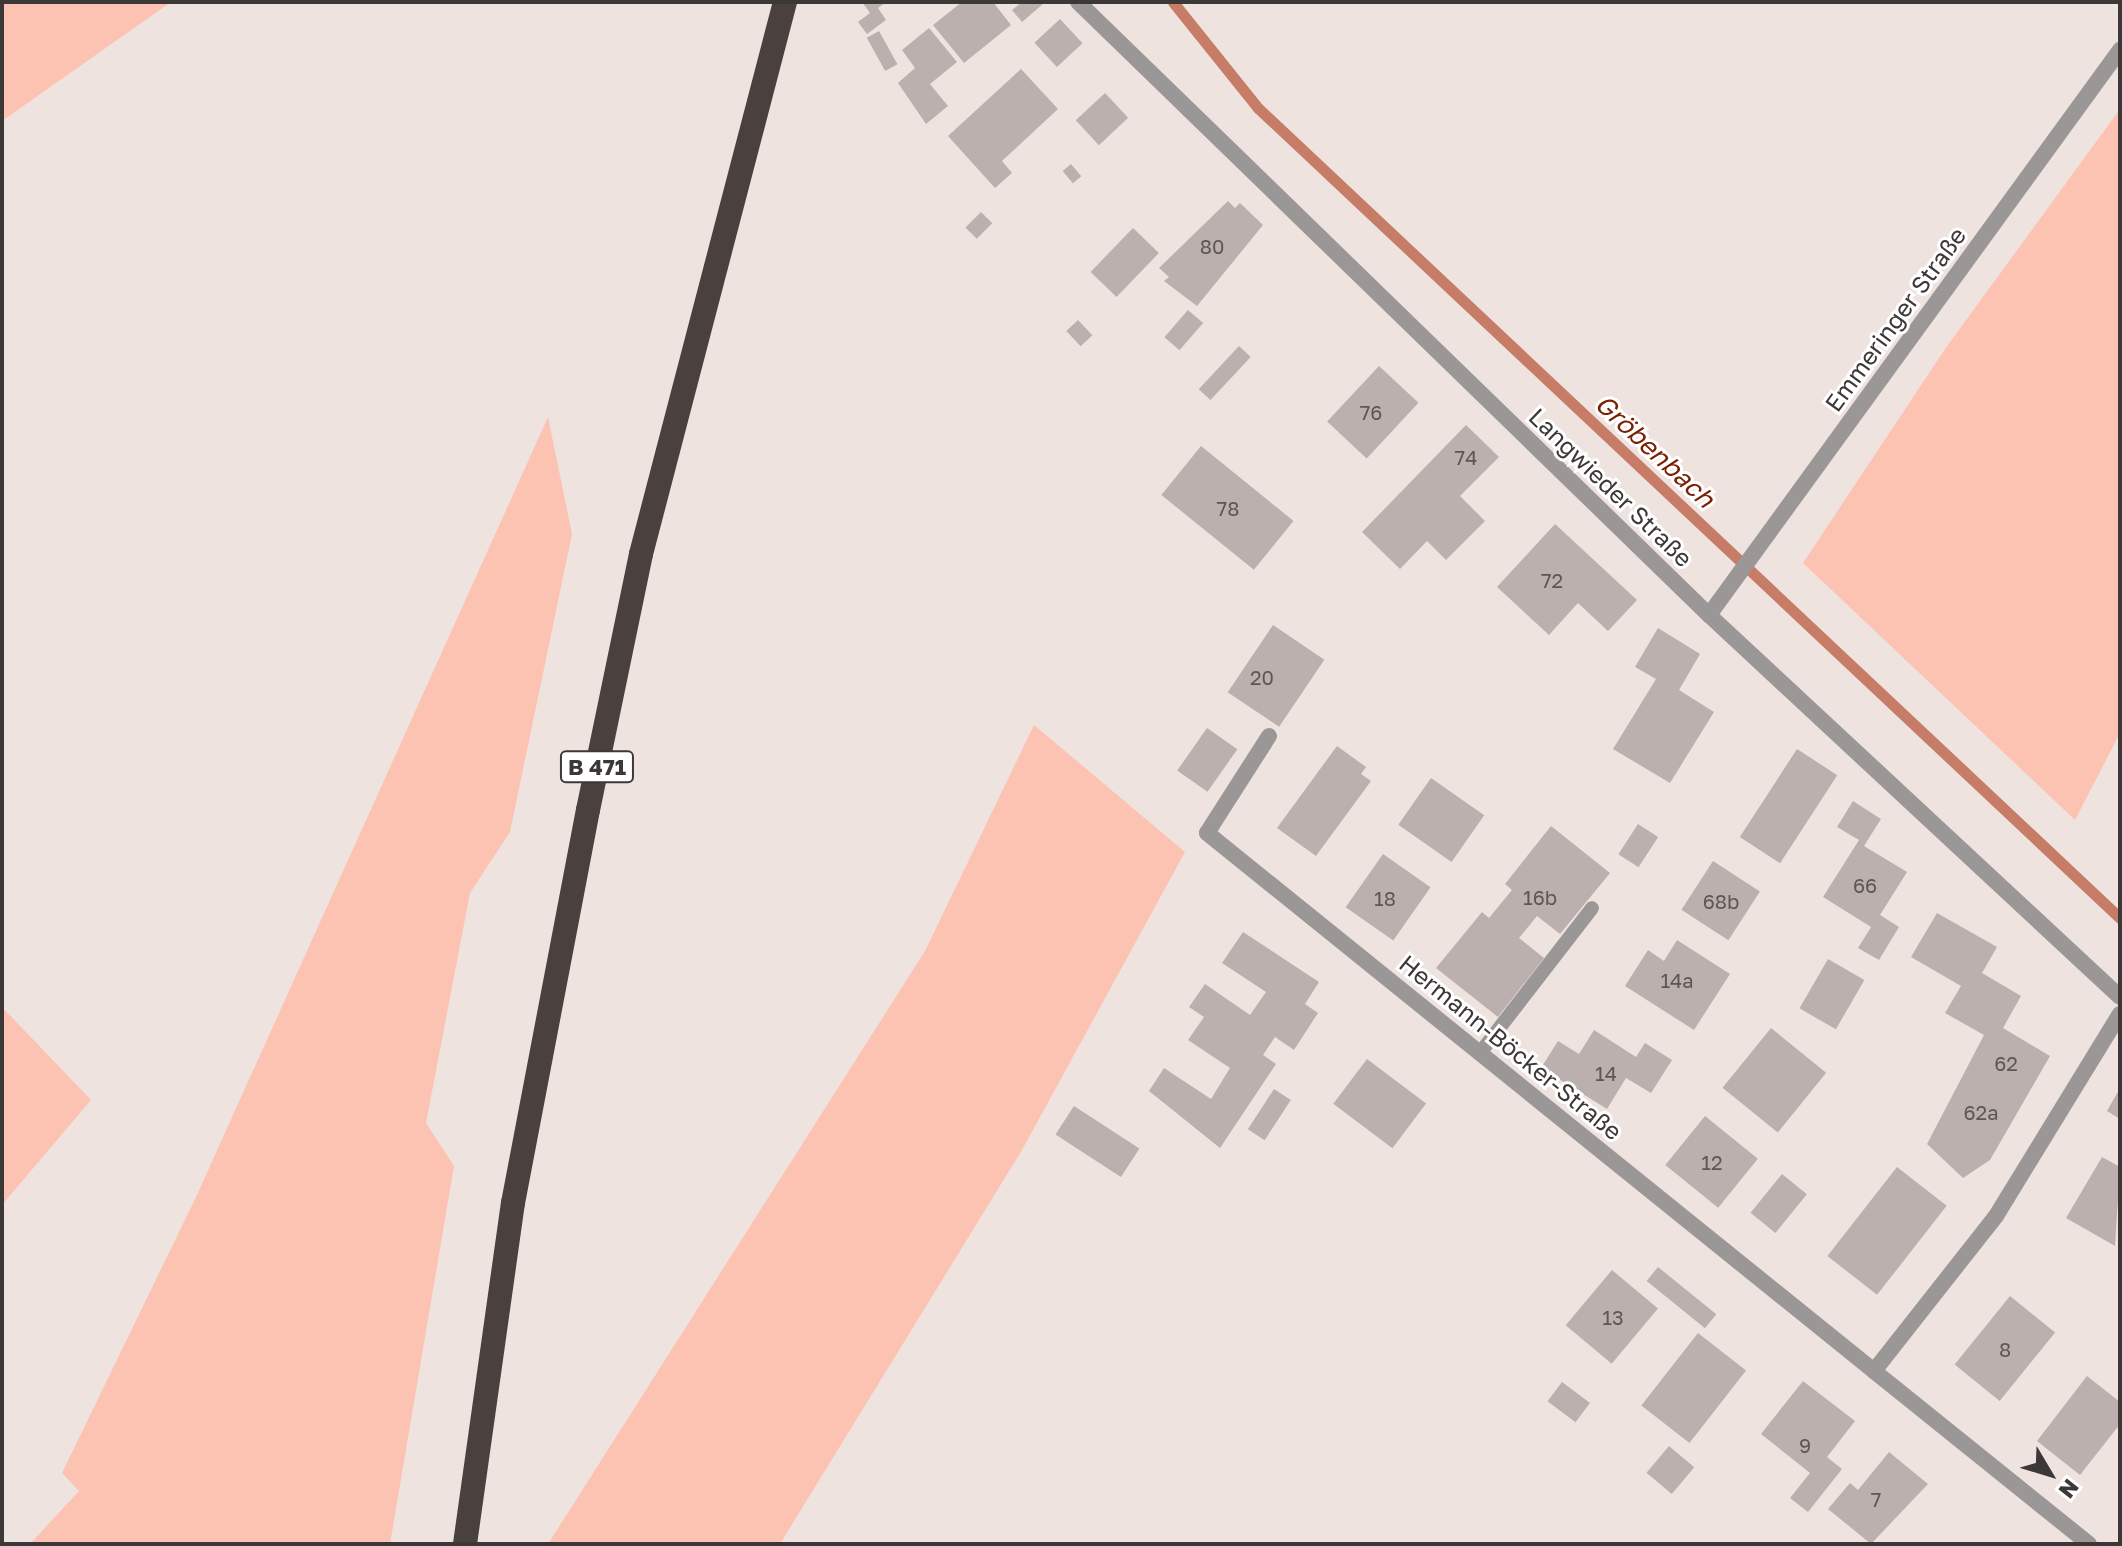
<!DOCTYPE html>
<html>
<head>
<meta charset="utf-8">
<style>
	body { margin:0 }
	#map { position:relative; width:2122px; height:1546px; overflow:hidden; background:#eee3df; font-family:"Golos Text",sans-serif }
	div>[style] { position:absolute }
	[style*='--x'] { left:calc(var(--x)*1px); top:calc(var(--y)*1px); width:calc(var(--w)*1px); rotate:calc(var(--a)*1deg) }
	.green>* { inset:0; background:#fdc3b2 }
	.stream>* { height:11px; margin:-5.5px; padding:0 5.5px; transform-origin:5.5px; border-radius:5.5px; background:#c67c67 }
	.building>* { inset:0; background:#bbb0ad; transform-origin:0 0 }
	.lane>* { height:14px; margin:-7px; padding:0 7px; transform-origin:7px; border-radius:7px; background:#9b9796 }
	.street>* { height:16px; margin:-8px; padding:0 8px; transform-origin:8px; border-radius:8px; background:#9b9796 }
	.highway>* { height:24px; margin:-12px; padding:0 12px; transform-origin:12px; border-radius:12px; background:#4a413e }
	span { translate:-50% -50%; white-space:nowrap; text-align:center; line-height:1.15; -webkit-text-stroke:6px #fff; paint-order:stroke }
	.number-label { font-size:20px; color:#5c5654 }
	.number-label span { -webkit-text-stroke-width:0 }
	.shield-label span { padding:2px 6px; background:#fff; border:2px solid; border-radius:6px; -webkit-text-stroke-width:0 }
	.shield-label { font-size:22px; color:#3c3837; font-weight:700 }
	.street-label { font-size:24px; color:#3c3837 }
	.water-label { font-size:26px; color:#792002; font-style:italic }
	.frame { position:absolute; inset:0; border:4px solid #3c3837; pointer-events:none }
	.north { position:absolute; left:2010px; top:1434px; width:80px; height:80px; -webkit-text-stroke:6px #fff; paint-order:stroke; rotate:128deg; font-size:22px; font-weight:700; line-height:32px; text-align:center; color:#3c3837 }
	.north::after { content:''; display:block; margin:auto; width:28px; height:36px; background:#3c3837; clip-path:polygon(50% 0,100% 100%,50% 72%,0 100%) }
</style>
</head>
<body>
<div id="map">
	<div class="green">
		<div style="clip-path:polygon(2px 2px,171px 2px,2px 121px)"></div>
		<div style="clip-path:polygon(2120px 109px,2120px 733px,2075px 820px,1803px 563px,1945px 349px)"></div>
		<div style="clip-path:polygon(548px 417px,572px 534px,510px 832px,470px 893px,426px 1123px,454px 1166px,390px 1544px,30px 1544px,79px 1491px,62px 1473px,196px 1197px)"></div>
		<div style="clip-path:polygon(1034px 725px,1185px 852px,1022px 1150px,780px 1544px,548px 1544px,925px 951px)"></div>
		<div style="clip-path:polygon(2px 1007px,91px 1100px,2px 1205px)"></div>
	</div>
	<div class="stream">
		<div style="--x:1173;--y:2;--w:136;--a:51.3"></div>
		<div style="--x:1258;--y:108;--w:1183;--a:43.22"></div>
	</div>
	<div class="building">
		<div style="clip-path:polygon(862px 2px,886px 2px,878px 8px,886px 20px,867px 34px,858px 22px,870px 13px)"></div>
		<div style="clip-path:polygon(962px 2px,993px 2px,1011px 25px,964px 63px,933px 25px)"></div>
		<div style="clip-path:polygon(1022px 2px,1041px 2px,1043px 4px,1022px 22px,1012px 10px)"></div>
		<div style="left:1060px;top:19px;width:33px;height:35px;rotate:47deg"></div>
		<div style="clip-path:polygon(929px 28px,957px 62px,930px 84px,948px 106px,926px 124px,898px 83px,915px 68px,902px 50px)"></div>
		<div style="left:879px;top:31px;width:38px;height:14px;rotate:61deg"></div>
		<div style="clip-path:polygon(1021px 69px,1058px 109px,1002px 161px,1012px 173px,995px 188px,948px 136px)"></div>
		<div style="left:1105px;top:93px;width:34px;height:40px;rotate:47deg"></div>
		<div style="left:1071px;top:164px;width:16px;height:11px;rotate:50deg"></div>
		<div style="clip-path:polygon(1228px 201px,1235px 208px,1240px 203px,1263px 225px,1197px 306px,1164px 281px,1169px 277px,1159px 268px)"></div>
		<div style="left:981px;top:212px;width:16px;height:22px;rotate:45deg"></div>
		<div style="left:1133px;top:228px;width:36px;height:61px;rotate:44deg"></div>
		<div style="left:1188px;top:310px;width:20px;height:36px;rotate:41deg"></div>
		<div style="left:1078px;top:320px;width:21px;height:16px;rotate:47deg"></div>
		<div style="left:1239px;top:346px;width:16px;height:59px;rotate:43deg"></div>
		<div style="left:1379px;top:366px;width:54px;height:76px;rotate:43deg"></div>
		<div style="clip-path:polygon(1466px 425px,1499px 457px,1460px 496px,1485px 521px,1446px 560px,1427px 541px,1400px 569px,1362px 532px)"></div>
		<div style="left:1201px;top:446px;width:119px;height:63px;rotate:39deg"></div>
		<div style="clip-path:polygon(1555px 524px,1637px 600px,1608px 631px,1578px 603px,1549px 635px,1497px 587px)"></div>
		<div style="left:1273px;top:625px;width:62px;height:81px;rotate:34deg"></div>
		<div style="clip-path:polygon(1658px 628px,1700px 654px,1679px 690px,1714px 712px,1670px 783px,1613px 749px,1656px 679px,1635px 667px)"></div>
		<div style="left:1207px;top:728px;width:37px;height:52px;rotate:35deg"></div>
		<div style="clip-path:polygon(1337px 746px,1366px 767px,1361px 774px,1371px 781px,1316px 856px,1277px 828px)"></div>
		<div style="left:1797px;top:749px;width:48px;height:105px;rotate:33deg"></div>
		<div style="left:1431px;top:778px;width:65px;height:57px;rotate:35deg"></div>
		<div style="clip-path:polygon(1853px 801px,1881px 819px,1864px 846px,1907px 872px,1880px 915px,1899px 927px,1879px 960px,1858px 948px,1871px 927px,1823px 897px,1859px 840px,1837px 827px)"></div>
		<div style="left:1638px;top:824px;width:24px;height:36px;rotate:33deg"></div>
		<div style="clip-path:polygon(1551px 826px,1610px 873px,1560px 934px,1537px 916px,1519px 938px,1544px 958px,1498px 1017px,1436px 968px,1482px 912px,1489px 918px,1512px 890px,1505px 884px)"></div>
		<div style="left:1383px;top:854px;width:58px;height:65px;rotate:35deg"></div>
		<div style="left:1713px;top:861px;width:56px;height:58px;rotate:33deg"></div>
		<div style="clip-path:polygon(1937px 913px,1997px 947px,1982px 973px,2021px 996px,2003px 1028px,2050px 1056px,1990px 1160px,1963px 1178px,1927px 1144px,1984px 1035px,1945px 1013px,1961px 986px,1911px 957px)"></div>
		<div style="clip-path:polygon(1243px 932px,1319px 982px,1305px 1004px,1318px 1013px,1294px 1050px,1275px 1037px,1263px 1055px,1276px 1064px,1220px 1148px,1149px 1091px,1164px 1068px,1211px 1099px,1230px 1068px,1188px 1040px,1204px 1017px,1189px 1007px,1205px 984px,1250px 1015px,1266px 992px,1222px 963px)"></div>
		<div style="clip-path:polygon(1677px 940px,1730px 974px,1694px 1030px,1625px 986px,1648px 950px,1664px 961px)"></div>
		<div style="left:1828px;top:959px;width:42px;height:57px;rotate:30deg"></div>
		<div style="left:1771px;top:1028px;width:71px;height:77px;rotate:39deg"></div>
		<div style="clip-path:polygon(1594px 1030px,1636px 1057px,1645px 1043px,1672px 1060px,1651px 1093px,1626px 1078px,1607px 1109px,1541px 1068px,1558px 1041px,1579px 1054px)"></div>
		<div style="left:1367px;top:1059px;width:74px;height:56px;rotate:37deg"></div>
		<div style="clip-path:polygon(2120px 1088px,2120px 1119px,2107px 1111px)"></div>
		<div style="left:1274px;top:1089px;width:20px;height:48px;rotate:33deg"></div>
		<div style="left:1074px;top:1106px;width:78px;height:34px;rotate:33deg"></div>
		<div style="left:1705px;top:1116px;width:68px;height:63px;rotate:39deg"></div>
		<div style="clip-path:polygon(2102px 1157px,2120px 1167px,2115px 1246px,2066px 1218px)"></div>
		<div style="left:1897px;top:1167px;width:63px;height:113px;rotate:38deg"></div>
		<div style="left:1782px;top:1174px;width:32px;height:50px;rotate:39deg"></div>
		<div style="left:1658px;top:1267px;width:75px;height:18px;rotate:39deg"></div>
		<div style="left:1612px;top:1270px;width:60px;height:72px;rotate:40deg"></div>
		<div style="left:2010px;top:1296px;width:58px;height:88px;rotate:39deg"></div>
		<div style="left:1698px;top:1333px;width:61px;height:92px;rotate:38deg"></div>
		<div style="clip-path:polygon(2087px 1376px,2120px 1402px,2120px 1424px,2080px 1475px,2037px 1441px)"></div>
		<div style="clip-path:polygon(1803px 1381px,1855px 1421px,1827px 1457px,1842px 1469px,1808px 1512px,1790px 1498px,1810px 1473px,1761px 1434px)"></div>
		<div style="left:1562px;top:1382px;width:35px;height:24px;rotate:37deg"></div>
		<div style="left:1669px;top:1446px;width:33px;height:35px;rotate:40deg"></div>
		<div style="clip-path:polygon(1889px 1452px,1928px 1484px,1871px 1544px,1828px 1509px,1850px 1483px,1858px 1490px)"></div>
	</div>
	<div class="lane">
		<div style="--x:1480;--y:1053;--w:183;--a:-52.3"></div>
	</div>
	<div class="street">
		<div style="--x:1078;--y:2;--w:880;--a:44.17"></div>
		<div style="--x:1709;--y:615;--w:561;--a:42.91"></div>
		<div style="--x:1709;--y:615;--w:699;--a:-53.97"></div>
		<div style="--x:1269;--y:736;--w:115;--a:122.6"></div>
		<div style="--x:1207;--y:833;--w:857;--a:38.89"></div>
		<div style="--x:2089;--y:1544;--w:276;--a:-141.2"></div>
		<div style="--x:1874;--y:1371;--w:197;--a:-51.8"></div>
		<div style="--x:1996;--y:1216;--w:237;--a:-58.5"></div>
	</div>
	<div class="highway">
		<div style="--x:465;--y:1544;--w:344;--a:-82"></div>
		<div style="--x:513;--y:1203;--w:400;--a:-79.2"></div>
		<div style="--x:588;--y:810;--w:261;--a:-78.3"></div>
		<div style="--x:641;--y:554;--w:570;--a:-75.38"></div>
	</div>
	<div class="number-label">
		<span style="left:1212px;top:246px">80</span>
		<span style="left:1371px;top:412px">76</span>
		<span style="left:1466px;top:457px">74</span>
		<span style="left:1228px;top:508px">78</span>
		<span style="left:1552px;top:580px">72</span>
		<span style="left:1262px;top:677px">20</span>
		<span style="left:1865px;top:885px">66</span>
		<span style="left:1540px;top:897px">16b</span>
		<span style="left:1385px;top:898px">18</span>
		<span style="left:1721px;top:901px">68b</span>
		<span style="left:1677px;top:980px">14a</span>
		<span style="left:2006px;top:1063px">62</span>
		<span style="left:1606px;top:1073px">14</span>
		<span style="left:1981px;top:1112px">62a</span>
		<span style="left:1712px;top:1162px">12</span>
		<span style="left:1613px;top:1317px">13</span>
		<span style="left:2005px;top:1349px">8</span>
		<span style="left:1805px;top:1445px">9</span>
		<span style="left:1876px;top:1499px">7</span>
	</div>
	<div class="shield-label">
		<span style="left:597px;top:767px">B 471</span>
	</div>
	<div class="street-label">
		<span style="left:1895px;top:319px;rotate:-54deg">Emmeringer Straße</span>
		<span style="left:1611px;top:487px;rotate:44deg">Langwieder Straße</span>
		<span style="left:1511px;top:1047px;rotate:39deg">Hermann-Böcker-Straße</span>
	</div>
	<div class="water-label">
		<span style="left:1655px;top:451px;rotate:43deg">Gröbenbach</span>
	</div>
	<div class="frame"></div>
	<div class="north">N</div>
</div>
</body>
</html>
